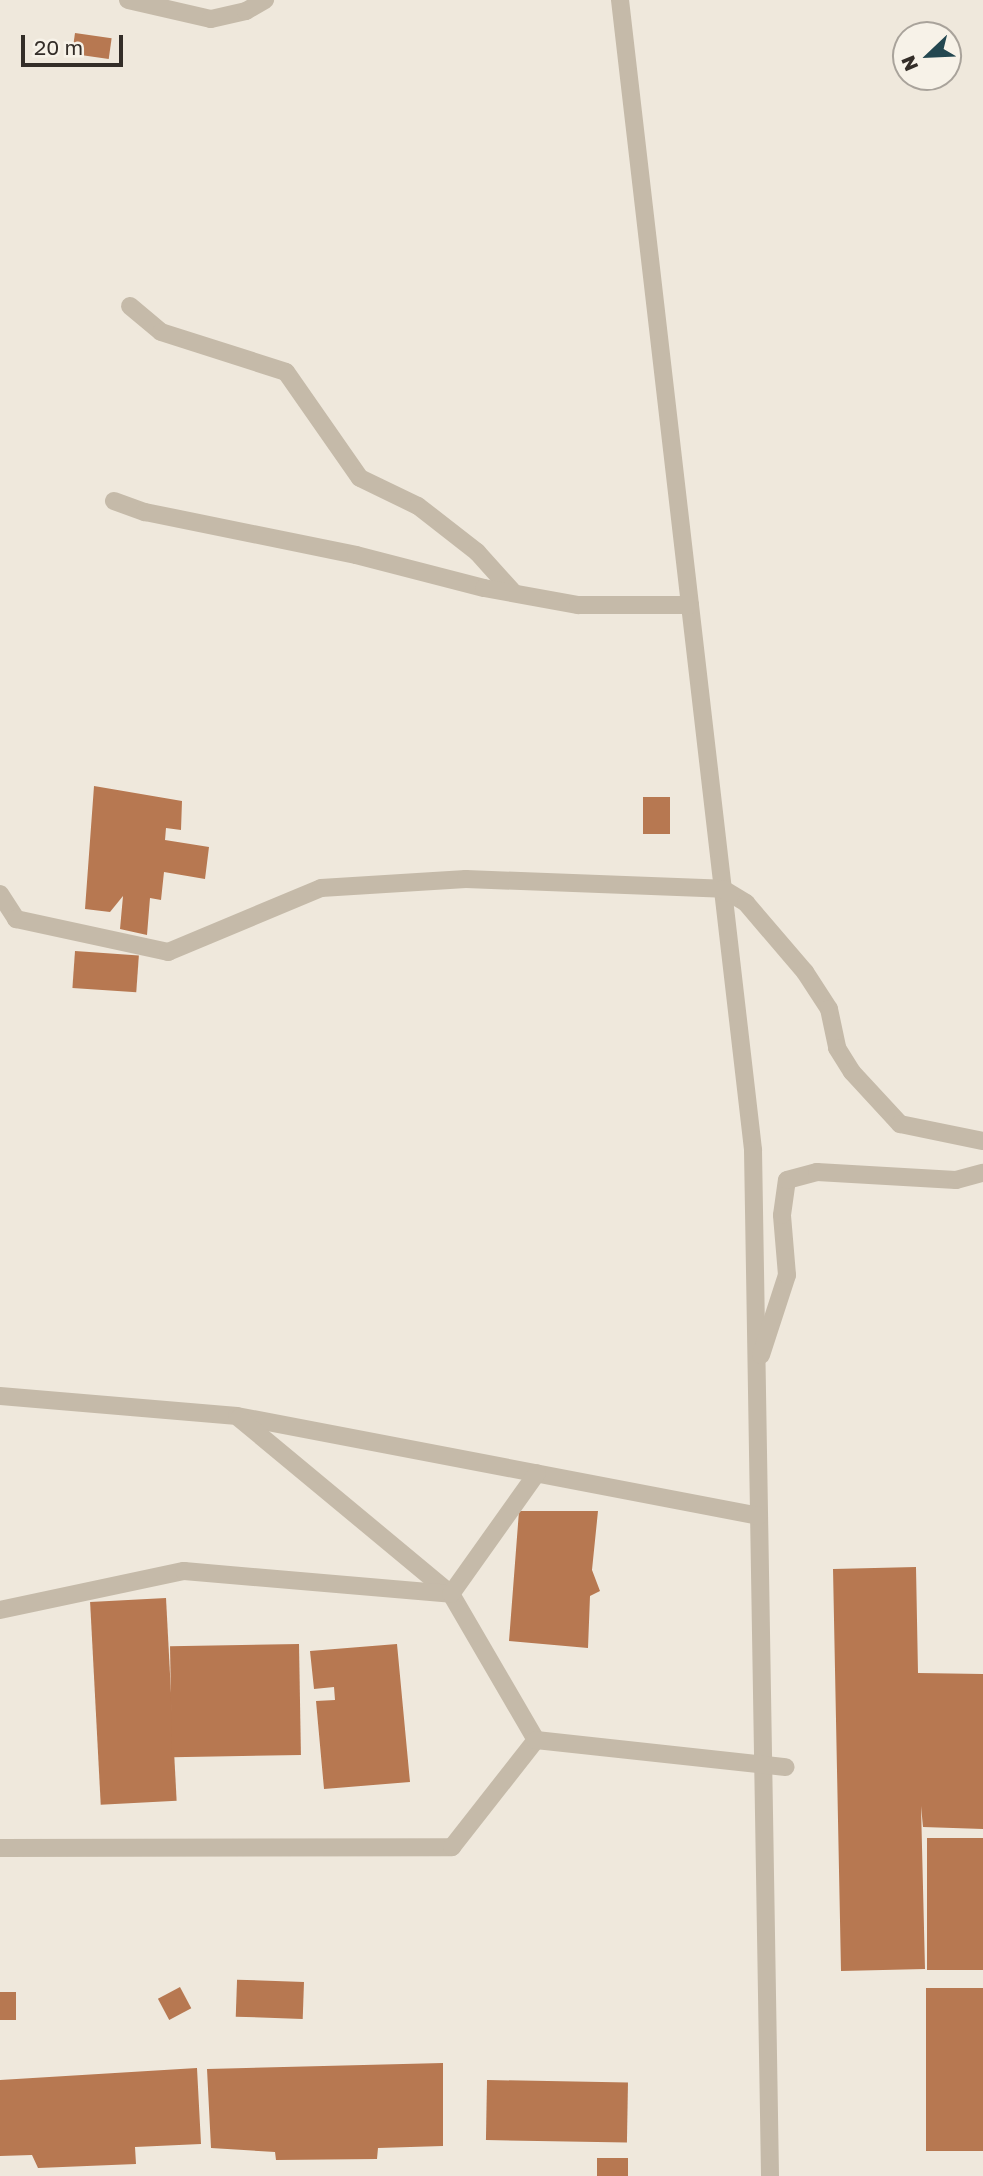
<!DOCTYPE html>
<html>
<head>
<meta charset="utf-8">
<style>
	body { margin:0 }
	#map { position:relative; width:983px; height:2176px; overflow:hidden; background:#efe8dc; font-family:"Golos Text",sans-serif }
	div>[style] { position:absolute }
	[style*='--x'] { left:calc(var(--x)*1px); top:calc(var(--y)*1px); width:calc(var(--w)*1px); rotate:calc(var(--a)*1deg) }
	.building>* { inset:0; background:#b77851; transform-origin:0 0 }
	.minor>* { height:18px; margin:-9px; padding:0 9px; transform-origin:9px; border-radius:9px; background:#c5baa9 }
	span { translate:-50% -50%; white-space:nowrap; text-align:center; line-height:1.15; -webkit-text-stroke:5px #f7f2e8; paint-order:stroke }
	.north { position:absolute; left:892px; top:21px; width:70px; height:70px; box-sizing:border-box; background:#f7f2e8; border:2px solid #a9a39b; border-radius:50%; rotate:247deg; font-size:19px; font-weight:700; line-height:28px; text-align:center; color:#332d28 }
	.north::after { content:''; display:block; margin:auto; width:24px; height:32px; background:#234750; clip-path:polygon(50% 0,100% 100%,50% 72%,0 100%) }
	.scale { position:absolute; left:21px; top:35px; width:102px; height:32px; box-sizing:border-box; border:4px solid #332d28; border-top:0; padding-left:9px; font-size:21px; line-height:24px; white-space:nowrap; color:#332d28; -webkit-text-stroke:5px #f7f2e8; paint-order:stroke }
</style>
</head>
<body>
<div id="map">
	<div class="building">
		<div style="left:75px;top:33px;width:37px;height:21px;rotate:8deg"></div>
		<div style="clip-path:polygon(94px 786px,182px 801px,181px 830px,166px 828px,165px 840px,209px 847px,205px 879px,164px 872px,161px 900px,150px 898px,147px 935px,120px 929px,123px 896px,110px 912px,85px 909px)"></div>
		<div style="left:670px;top:797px;width:37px;height:27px;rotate:90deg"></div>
		<div style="left:75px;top:951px;width:64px;height:37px;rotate:4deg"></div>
		<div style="clip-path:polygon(519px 1511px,598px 1511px,592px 1570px,600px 1591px,590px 1596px,588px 1648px,509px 1641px)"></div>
		<div style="clip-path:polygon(916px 1567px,918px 1673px,983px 1674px,983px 1829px,923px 1827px,921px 1806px,925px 1969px,841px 1971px,833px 1569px)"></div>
		<div style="left:166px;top:1598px;width:203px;height:76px;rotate:87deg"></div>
		<div style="left:299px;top:1644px;width:111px;height:129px;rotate:89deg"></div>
		<div style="clip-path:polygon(397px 1644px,410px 1782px,324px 1789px,316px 1701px,335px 1700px,334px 1687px,314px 1689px,310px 1651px)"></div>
		<div style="left:983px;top:1838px;width:132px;height:56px;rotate:90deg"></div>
		<div style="left:304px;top:1982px;width:37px;height:67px;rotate:92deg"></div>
		<div style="left:180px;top:1987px;width:24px;height:25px;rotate:62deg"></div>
		<div style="left:983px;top:1988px;width:163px;height:57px;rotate:90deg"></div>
		<div style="left:0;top:1992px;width:16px;height:28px"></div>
		<div style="clip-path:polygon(443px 2063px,443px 2146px,378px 2148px,377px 2159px,276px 2160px,275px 2152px,211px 2148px,207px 2069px)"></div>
		<div style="clip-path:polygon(197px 2068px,201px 2144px,135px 2147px,136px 2164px,38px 2168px,32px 2155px,0 2156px,0 2080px)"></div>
		<div style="left:487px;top:2080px;width:141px;height:60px;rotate:1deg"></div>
		<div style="left:628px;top:2158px;width:18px;height:31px;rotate:90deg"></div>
	</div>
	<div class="minor">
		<div style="--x:128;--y:0;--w:85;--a:12.9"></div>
		<div style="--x:211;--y:19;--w:36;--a:-13"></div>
		<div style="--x:246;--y:11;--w:22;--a:-30"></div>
		<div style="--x:620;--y:0;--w:1158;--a:83.4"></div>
		<div style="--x:753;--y:1150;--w:1026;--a:89.05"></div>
		<div style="--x:130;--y:306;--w:40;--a:40"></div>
		<div style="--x:161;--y:332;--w:131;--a:17.7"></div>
		<div style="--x:286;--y:372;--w:129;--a:55.1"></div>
		<div style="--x:360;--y:478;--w:64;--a:25.8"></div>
		<div style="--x:418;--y:506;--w:75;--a:37.9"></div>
		<div style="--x:477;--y:552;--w:54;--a:48"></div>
		<div style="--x:114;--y:501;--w:33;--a:20"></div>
		<div style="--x:145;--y:512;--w:215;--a:11.5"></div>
		<div style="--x:356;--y:555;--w:132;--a:14.5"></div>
		<div style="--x:484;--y:588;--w:96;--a:10.3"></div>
		<div style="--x:578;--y:605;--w:112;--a:0"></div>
		<div style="--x:0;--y:894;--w:30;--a:57"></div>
		<div style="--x:16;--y:919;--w:156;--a:12.2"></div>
		<div style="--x:168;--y:952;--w:166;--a:-22.7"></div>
		<div style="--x:321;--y:888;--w:145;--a:-3.6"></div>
		<div style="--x:466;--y:879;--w:257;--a:2.2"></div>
		<div style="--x:723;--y:889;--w:27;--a:31"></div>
		<div style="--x:746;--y:903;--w:91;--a:49.5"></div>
		<div style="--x:805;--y:972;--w:44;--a:57"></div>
		<div style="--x:829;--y:1009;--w:40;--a:78"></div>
		<div style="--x:837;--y:1048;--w:28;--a:58"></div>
		<div style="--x:852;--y:1072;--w:71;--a:47.3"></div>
		<div style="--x:900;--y:1124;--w:85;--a:11.6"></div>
		<div style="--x:761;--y:1355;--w:84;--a:-72"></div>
		<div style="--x:787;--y:1275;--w:60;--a:-94.8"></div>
		<div style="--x:782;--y:1215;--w:35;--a:-82"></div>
		<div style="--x:787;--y:1180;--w:31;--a:-15"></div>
		<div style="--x:817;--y:1172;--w:139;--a:3.3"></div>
		<div style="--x:956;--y:1180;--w:28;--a:-15"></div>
		<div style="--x:0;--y:1396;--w:238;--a:4.8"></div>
		<div style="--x:237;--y:1416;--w:531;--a:10.84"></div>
		<div style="--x:239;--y:1418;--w:276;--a:39.7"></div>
		<div style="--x:451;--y:1594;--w:169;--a:59.8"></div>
		<div style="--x:0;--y:1610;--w:188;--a:-12"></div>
		<div style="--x:184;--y:1571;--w:268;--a:4.9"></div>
		<div style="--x:451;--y:1594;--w:148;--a:-54.6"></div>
		<div style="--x:0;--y:1848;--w:452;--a:-0.1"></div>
		<div style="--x:452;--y:1847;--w:136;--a:-51.9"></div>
		<div style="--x:536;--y:1740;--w:251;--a:6.2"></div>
	</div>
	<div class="north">N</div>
	<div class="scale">20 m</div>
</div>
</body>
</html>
